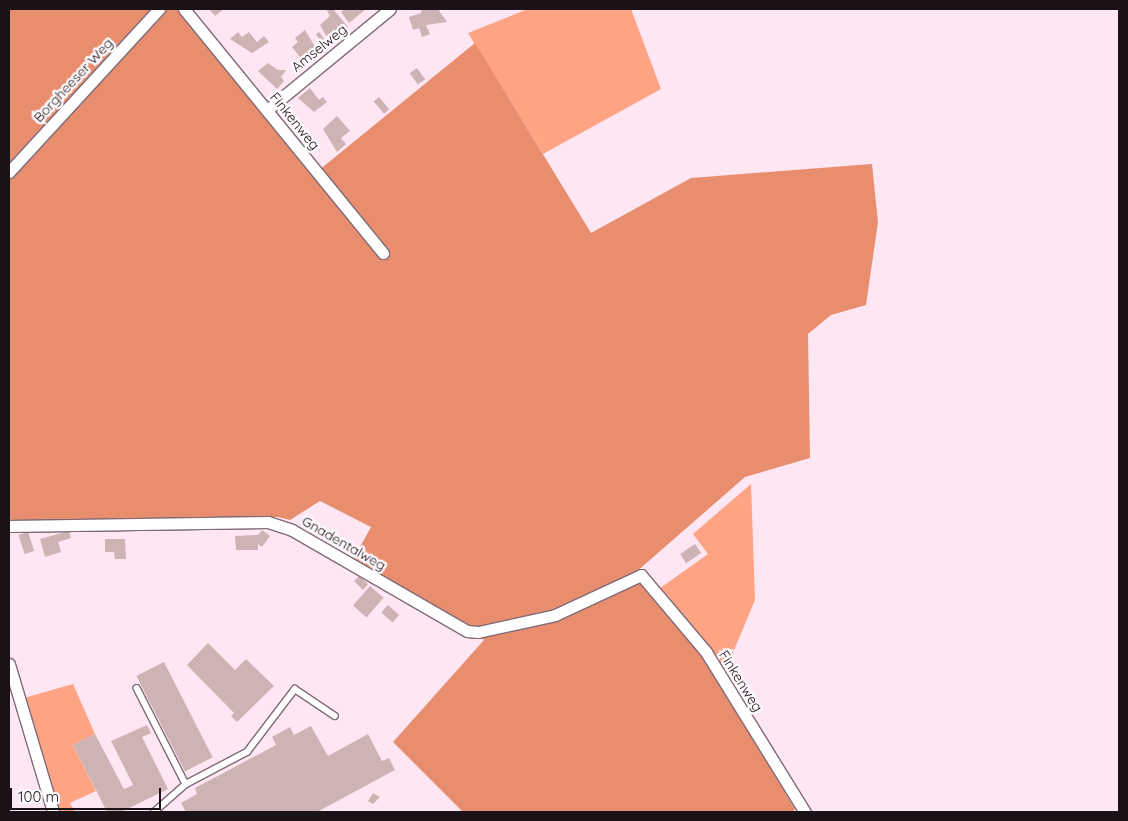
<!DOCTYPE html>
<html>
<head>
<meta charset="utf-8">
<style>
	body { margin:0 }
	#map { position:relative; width:1128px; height:821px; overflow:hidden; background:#fee6f3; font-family:Quicksand,sans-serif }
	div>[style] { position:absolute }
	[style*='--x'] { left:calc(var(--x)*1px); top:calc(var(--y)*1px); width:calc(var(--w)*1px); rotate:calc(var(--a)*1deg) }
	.green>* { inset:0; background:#fea383 }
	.forest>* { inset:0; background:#e88e6e }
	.building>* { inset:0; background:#ceb3b5; transform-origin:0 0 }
	.roads { filter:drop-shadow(1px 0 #7f6a76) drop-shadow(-1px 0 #7f6a76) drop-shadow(0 1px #7f6a76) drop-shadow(0 -1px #7f6a76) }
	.service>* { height:5.5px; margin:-2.75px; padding:0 2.75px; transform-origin:2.75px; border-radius:2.75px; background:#fff }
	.minor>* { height:11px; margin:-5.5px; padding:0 5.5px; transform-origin:5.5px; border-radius:5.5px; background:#fff }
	span { translate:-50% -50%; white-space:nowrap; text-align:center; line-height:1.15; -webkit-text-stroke:5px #fef9fc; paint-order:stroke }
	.street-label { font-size:14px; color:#1a1216 }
	.frame { position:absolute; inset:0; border:10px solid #1a1216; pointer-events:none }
	.scale { position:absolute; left:10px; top:788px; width:151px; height:22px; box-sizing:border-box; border:2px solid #1a1216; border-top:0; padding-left:6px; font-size:15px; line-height:18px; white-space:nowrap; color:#1a1216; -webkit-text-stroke:4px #fef9fc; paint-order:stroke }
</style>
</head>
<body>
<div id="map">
	<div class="green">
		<div style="clip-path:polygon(528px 9px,631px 9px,661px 89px,543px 154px,468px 33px)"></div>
		<div style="clip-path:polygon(751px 484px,755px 600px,729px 662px,720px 669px,659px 589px,708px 554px,693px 534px)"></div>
		<div style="clip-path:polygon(73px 684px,95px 734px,73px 745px,96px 791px,70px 803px,75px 812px,59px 812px,24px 698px)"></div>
	</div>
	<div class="forest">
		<div style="clip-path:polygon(9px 9px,177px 9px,313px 175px,475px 43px,591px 233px,691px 178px,872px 164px,878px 222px,866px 305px,831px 315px,808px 334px,810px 458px,745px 477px,635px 573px,705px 661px,795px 809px,793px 812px,463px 812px,393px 742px,484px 640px,354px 558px,371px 527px,320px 501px,290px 520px,278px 517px,9px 520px)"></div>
	</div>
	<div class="building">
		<div style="clip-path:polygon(209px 9px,224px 9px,215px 16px)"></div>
		<div style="clip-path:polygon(326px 9px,333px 9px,348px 27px,333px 39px,328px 39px,320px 25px,330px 16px)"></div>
		<div style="clip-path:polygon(345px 9px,366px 9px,349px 23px,341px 12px)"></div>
		<div style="clip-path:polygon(422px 9px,438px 9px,447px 22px,426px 25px,430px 34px,422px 37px,419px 28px,413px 30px,409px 17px,421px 13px)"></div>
		<div style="clip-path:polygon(305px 30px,317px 50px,303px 61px,292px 47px,298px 42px,295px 38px)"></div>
		<div style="clip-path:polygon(238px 32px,242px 37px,249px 32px,257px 42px,264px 36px,269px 42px,252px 53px,230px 39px)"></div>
		<div style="left:319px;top:32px;width:11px;height:4px;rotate:52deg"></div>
		<div style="clip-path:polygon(268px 63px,278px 70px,286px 70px,281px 77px,284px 81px,277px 89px,258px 71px)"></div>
		<div style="left:417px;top:68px;width:14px;height:9px;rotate:54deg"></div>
		<div style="clip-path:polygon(310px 88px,319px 100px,323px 97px,327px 102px,314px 112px,298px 98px)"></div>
		<div style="left:379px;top:97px;width:16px;height:7px;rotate:50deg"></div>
		<div style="clip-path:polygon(337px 116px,350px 131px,341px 138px,346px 144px,337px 152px,323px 129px)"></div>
		<div style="clip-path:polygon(262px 530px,270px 536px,262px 547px,258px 544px,258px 550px,236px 550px,235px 536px,258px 535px)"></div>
		<div style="clip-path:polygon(69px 531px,71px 538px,58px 542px,61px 552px,45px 557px,40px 539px)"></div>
		<div style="left:28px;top:532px;width:20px;height:10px;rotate:72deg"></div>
		<div style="clip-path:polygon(105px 539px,125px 539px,126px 559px,115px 559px,114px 552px,105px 552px)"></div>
		<div style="left:695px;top:544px;width:11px;height:18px;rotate:56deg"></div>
		<div style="clip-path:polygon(359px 576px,368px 584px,363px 590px,354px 581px)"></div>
		<div style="left:370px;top:586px;width:18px;height:26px;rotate:41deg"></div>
		<div style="left:388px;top:605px;width:15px;height:10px;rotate:42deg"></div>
		<div style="clip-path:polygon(208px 643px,235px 670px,246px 659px,274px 686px,237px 722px,231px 716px,234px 713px,187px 665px)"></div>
		<div style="left:164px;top:662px;width:107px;height:31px;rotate:63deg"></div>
		<div style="clip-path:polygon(147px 725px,151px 733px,142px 737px,168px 789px,121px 812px,107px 812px,73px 745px,95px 734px,124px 789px,133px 785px,111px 741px)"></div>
		<div style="clip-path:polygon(311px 726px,328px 756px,368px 734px,382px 761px,389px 758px,395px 770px,317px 812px,186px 812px,181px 803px,197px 794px,195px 788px,276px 745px,272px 737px,290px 727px,294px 735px)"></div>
		<div style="clip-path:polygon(373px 793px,380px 797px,373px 804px,368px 801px)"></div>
	</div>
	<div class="roads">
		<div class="service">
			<div style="--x:137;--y:688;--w:108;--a:63"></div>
			<div style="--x:154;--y:812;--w:43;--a:-41.2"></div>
			<div style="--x:186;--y:784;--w:69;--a:-27.7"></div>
			<div style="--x:247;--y:752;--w:79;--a:-52.7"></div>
			<div style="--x:295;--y:689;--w:48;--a:34"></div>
		</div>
		<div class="minor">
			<div style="--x:184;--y:9;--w:315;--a:50.8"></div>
			<div style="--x:267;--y:110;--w:159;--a:-39.4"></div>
			<div style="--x:9;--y:172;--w:222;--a:-47.4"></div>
			<div style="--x:9;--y:526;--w:259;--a:-0.9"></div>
			<div style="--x:268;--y:522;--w:25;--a:18"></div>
			<div style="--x:292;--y:530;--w:202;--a:30"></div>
			<div style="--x:467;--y:631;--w:11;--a:5"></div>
			<div style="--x:478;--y:632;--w:79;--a:-12.4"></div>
			<div style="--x:555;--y:615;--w:95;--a:-24.9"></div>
			<div style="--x:641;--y:575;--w:101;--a:49.8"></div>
			<div style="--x:706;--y:652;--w:188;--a:58.3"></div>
			<div style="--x:9;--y:664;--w:154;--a:73.4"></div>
		</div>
	</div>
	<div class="street-label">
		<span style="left:319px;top:48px;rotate:-39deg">Amselweg</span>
		<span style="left:73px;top:80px;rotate:-47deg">Borgheeser Weg</span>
		<span style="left:295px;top:121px;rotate:51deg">Finkenweg</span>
		<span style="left:344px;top:543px;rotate:30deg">Gnadentalweg</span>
		<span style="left:741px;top:681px;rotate:58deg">Finkenweg</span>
	</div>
	<div class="frame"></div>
	<div class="scale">100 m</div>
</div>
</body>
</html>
